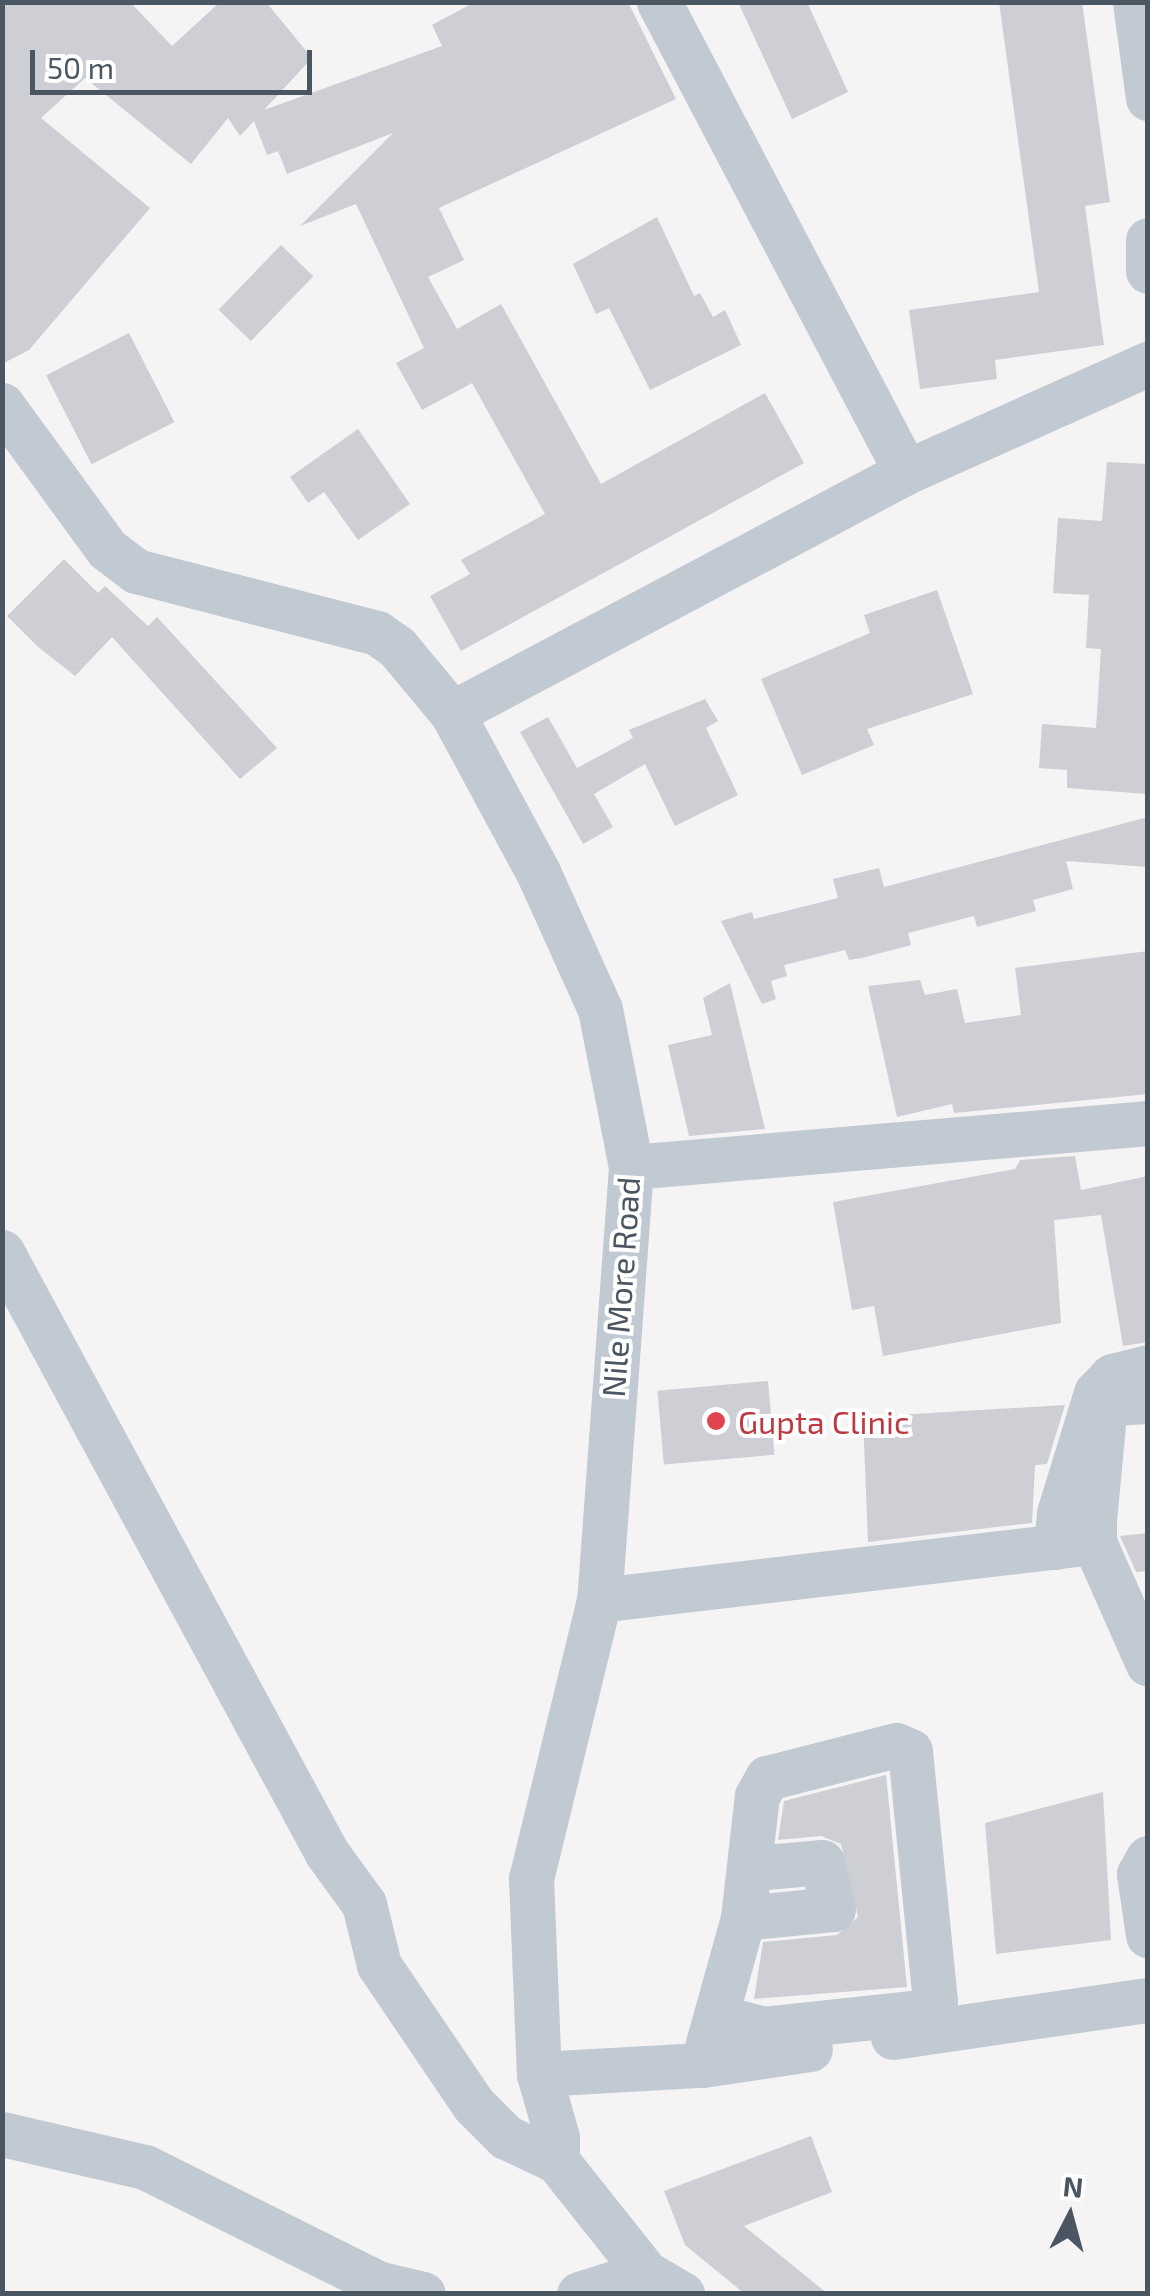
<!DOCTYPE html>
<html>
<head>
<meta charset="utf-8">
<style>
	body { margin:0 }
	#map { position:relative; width:1150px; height:2296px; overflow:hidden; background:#f5f3f3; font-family:"Exo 2",sans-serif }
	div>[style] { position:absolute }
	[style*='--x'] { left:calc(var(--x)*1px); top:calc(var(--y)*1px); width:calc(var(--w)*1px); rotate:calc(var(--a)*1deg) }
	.building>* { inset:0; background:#cdcfd5; transform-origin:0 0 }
	.minor>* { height:45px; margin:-22.5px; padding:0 22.5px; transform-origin:22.5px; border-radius:22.5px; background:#c1cad2 }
	.dots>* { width:28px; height:28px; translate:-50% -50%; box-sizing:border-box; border:5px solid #fff; border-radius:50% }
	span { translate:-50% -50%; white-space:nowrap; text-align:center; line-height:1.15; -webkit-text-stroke:8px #fff; paint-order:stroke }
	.street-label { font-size:32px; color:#4a5661 }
	.health-label { font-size:32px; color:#be3a42 }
	.left { translate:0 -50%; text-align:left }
	.frame { position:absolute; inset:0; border:5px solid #4a5661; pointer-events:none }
	.north { position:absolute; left:1020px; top:2166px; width:100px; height:100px; -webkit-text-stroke:8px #fff; paint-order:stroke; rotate:6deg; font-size:28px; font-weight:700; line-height:40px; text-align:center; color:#4a5661 }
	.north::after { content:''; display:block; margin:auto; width:35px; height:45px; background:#4a5661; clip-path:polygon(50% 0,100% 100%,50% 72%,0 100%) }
	.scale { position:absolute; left:30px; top:50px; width:282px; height:45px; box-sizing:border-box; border:5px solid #4a5661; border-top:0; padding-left:12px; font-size:30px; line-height:35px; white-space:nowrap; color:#4a5661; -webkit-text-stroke:8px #fff; paint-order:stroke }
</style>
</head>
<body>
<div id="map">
	<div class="building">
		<div style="clip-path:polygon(2px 2px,130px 2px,172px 46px,220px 2px,266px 2px,312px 58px,264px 110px,442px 46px,432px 25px,475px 2px,628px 2px,676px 99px,439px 208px,464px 260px,428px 277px,457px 329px,501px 304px,601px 484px,765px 393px,804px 463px,461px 651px,430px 596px,470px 574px,461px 560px,545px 514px,472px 383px,422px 410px,396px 363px,424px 348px,356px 204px,300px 226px,393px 133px,287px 174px,278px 151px,267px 155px,254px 121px,240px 136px,228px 118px,191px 164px,85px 78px,41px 118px,150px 208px,29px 350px,2px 364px)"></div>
		<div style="clip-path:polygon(738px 2px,807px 2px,848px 92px,792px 119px)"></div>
		<div style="clip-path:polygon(999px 2px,1082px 2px,1110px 202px,1085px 206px,1104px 345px,995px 360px,997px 379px,920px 389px,909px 310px,1039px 292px)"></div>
		<div style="clip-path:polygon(657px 217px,694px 296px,700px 293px,713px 317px,725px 310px,741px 345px,650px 390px,609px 308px,596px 314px,573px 264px)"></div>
		<div style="left:281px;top:245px;width:45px;height:90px;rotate:44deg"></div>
		<div style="left:129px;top:333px;width:100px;height:93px;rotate:63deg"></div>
		<div style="clip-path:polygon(358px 429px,410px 504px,358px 540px,324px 492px,308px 503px,290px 477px)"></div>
		<div style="clip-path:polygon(1107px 462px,1148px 464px,1148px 794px,1067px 788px,1067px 770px,1039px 768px,1042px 724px,1096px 728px,1101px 649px,1086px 648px,1089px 595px,1053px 593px,1058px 518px,1102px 521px)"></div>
		<div style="clip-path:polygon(64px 559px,98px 593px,105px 586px,148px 626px,157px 617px,277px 748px,240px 779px,112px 637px,75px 676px,37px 646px,7px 616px)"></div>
		<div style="clip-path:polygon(937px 590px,973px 694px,867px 729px,874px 745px,802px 775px,761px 679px,870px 633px,864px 615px)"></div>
		<div style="clip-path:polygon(705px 699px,718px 721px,706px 728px,738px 795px,675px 826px,645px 764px,594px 794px,613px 827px,583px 844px,520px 732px,548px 717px,577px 768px,633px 738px,629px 730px)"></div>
		<div style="clip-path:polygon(1148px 817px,1148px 867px,1066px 861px,1073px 889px,1033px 900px,1036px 911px,977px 927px,974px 916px,908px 933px,911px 945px,862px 958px,849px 960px,845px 950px,784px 965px,787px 976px,771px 981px,776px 999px,762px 1004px,721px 921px,752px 912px,754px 919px,838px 898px,833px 879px,879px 868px,884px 887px)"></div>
		<div style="clip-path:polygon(1148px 951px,1148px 1094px,954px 1113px,952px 1104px,897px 1117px,868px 986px,920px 980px,925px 995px,957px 989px,965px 1023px,1021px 1015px,1015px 968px)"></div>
		<div style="clip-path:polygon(730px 983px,765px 1129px,689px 1136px,668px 1045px,712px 1035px,703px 998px)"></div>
		<div style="clip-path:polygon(1075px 1156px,1081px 1190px,1148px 1176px,1148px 1342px,1123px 1346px,1101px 1215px,1054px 1220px,1061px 1323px,883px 1356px,874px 1306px,852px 1310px,833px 1202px,1015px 1169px,1020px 1160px)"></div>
		<div style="left:768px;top:1381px;width:74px;height:111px;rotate:85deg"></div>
		<div style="clip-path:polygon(1065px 1405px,1047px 1464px,1035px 1465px,1032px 1523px,868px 1542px,863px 1417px)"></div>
		<div style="clip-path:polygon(1148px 1533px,1148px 1571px,1136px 1572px,1120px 1536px)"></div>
		<div style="clip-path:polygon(886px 1775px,907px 1987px,754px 1999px,763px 1942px,837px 1935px,858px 1917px,841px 1844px,821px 1836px,778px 1840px,784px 1801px)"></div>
		<div style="clip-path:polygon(1103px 1792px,1111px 1940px,996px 1954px,985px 1823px)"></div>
		<div style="clip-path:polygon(811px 2136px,832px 2192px,744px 2226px,828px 2294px,745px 2294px,685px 2245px,664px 2191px)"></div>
	</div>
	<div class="minor">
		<div style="--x:659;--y:2;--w:531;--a:62.28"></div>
		<div style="--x:906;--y:472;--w:265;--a:-24.1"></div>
		<div style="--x:1135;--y:2;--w:97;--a:82.3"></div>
		<div style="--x:1148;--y:240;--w:31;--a:90"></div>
		<div style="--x:2;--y:405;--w:178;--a:53.9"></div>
		<div style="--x:107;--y:549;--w:36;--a:37"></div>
		<div style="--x:136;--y:571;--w:249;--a:14.4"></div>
		<div style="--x:377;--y:633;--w:24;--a:35"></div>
		<div style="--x:397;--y:647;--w:86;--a:50.2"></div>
		<div style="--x:452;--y:713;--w:181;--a:61.6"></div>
		<div style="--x:538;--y:872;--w:150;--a:65.7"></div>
		<div style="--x:600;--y:1009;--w:161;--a:78.9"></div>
		<div style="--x:631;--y:1167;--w:434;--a:94.2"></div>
		<div style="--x:599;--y:1600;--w:286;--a:103.7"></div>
		<div style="--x:531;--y:1878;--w:196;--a:87.7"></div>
		<div style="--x:539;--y:2074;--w:66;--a:74.1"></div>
		<div style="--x:557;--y:2137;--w:24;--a:90"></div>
		<div style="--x:452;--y:713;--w:514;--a:-27.96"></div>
		<div style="--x:631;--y:1167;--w:519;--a:-4.86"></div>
		<div style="--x:2;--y:1252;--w:683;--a:61.6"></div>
		<div style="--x:327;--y:1853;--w:63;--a:54"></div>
		<div style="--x:364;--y:1904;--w:63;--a:76.2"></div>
		<div style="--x:379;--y:1965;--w:168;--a:55.9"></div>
		<div style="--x:473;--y:2104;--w:47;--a:45"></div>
		<div style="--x:506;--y:2137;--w:56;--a:25.2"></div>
		<div style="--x:557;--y:2161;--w:143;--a:51.5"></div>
		<div style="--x:646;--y:2273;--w:42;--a:30.3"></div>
		<div style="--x:1148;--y:1401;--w:35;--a:177"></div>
		<div style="--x:1113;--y:1403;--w:13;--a:132"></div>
		<div style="--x:1104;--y:1413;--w:107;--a:95.3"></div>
		<div style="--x:1094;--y:1520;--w:22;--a:90"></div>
		<div style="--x:1094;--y:1542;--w:133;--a:66.1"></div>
		<div style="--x:1056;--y:1547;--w:34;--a:-85"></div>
		<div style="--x:1059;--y:1513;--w:126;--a:-72.9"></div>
		<div style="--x:1096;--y:1393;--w:23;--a:-47"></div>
		<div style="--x:1112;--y:1376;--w:37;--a:-14"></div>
		<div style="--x:599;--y:1600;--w:498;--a:-6.7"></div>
		<div style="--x:1148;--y:1858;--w:18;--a:119"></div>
		<div style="--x:1139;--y:1874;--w:62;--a:81.6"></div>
		<div style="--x:743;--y:1918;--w:90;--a:-5.7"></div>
		<div style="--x:833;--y:1909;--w:48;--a:-103.2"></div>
		<div style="--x:822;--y:1862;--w:68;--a:175"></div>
		<div style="--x:893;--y:2037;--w:258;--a:-8.3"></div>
		<div style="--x:702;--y:2065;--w:153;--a:-74.4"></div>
		<div style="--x:743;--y:1918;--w:123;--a:-83.5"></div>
		<div style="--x:757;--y:1796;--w:21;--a:-61"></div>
		<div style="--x:767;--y:1778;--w:133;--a:-14.3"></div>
		<div style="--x:896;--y:1745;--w:15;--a:23"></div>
		<div style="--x:910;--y:1751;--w:251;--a:84.3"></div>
		<div style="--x:935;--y:2001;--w:12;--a:121"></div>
		<div style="--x:929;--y:2011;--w:166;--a:173.8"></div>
		<div style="--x:764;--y:2029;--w:47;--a:-165.1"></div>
		<div style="--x:539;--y:2074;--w:163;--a:-3.2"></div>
		<div style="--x:702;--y:2065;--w:109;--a:-8.4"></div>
		<div style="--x:2;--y:2134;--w:147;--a:13"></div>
		<div style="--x:145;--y:2167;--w:263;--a:26.5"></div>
		<div style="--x:380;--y:2284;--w:44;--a:13.1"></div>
		<div style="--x:579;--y:2294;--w:70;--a:-17.4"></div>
	</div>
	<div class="dots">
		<div style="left:716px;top:1421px;background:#e0444e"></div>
	</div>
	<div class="street-label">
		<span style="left:620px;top:1287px;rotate:-86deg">Nile More Road</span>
	</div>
	<div class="health-label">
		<span class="left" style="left:738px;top:1421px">Gupta Clinic</span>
	</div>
	<div class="frame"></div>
	<div class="north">N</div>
	<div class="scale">50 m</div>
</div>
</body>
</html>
